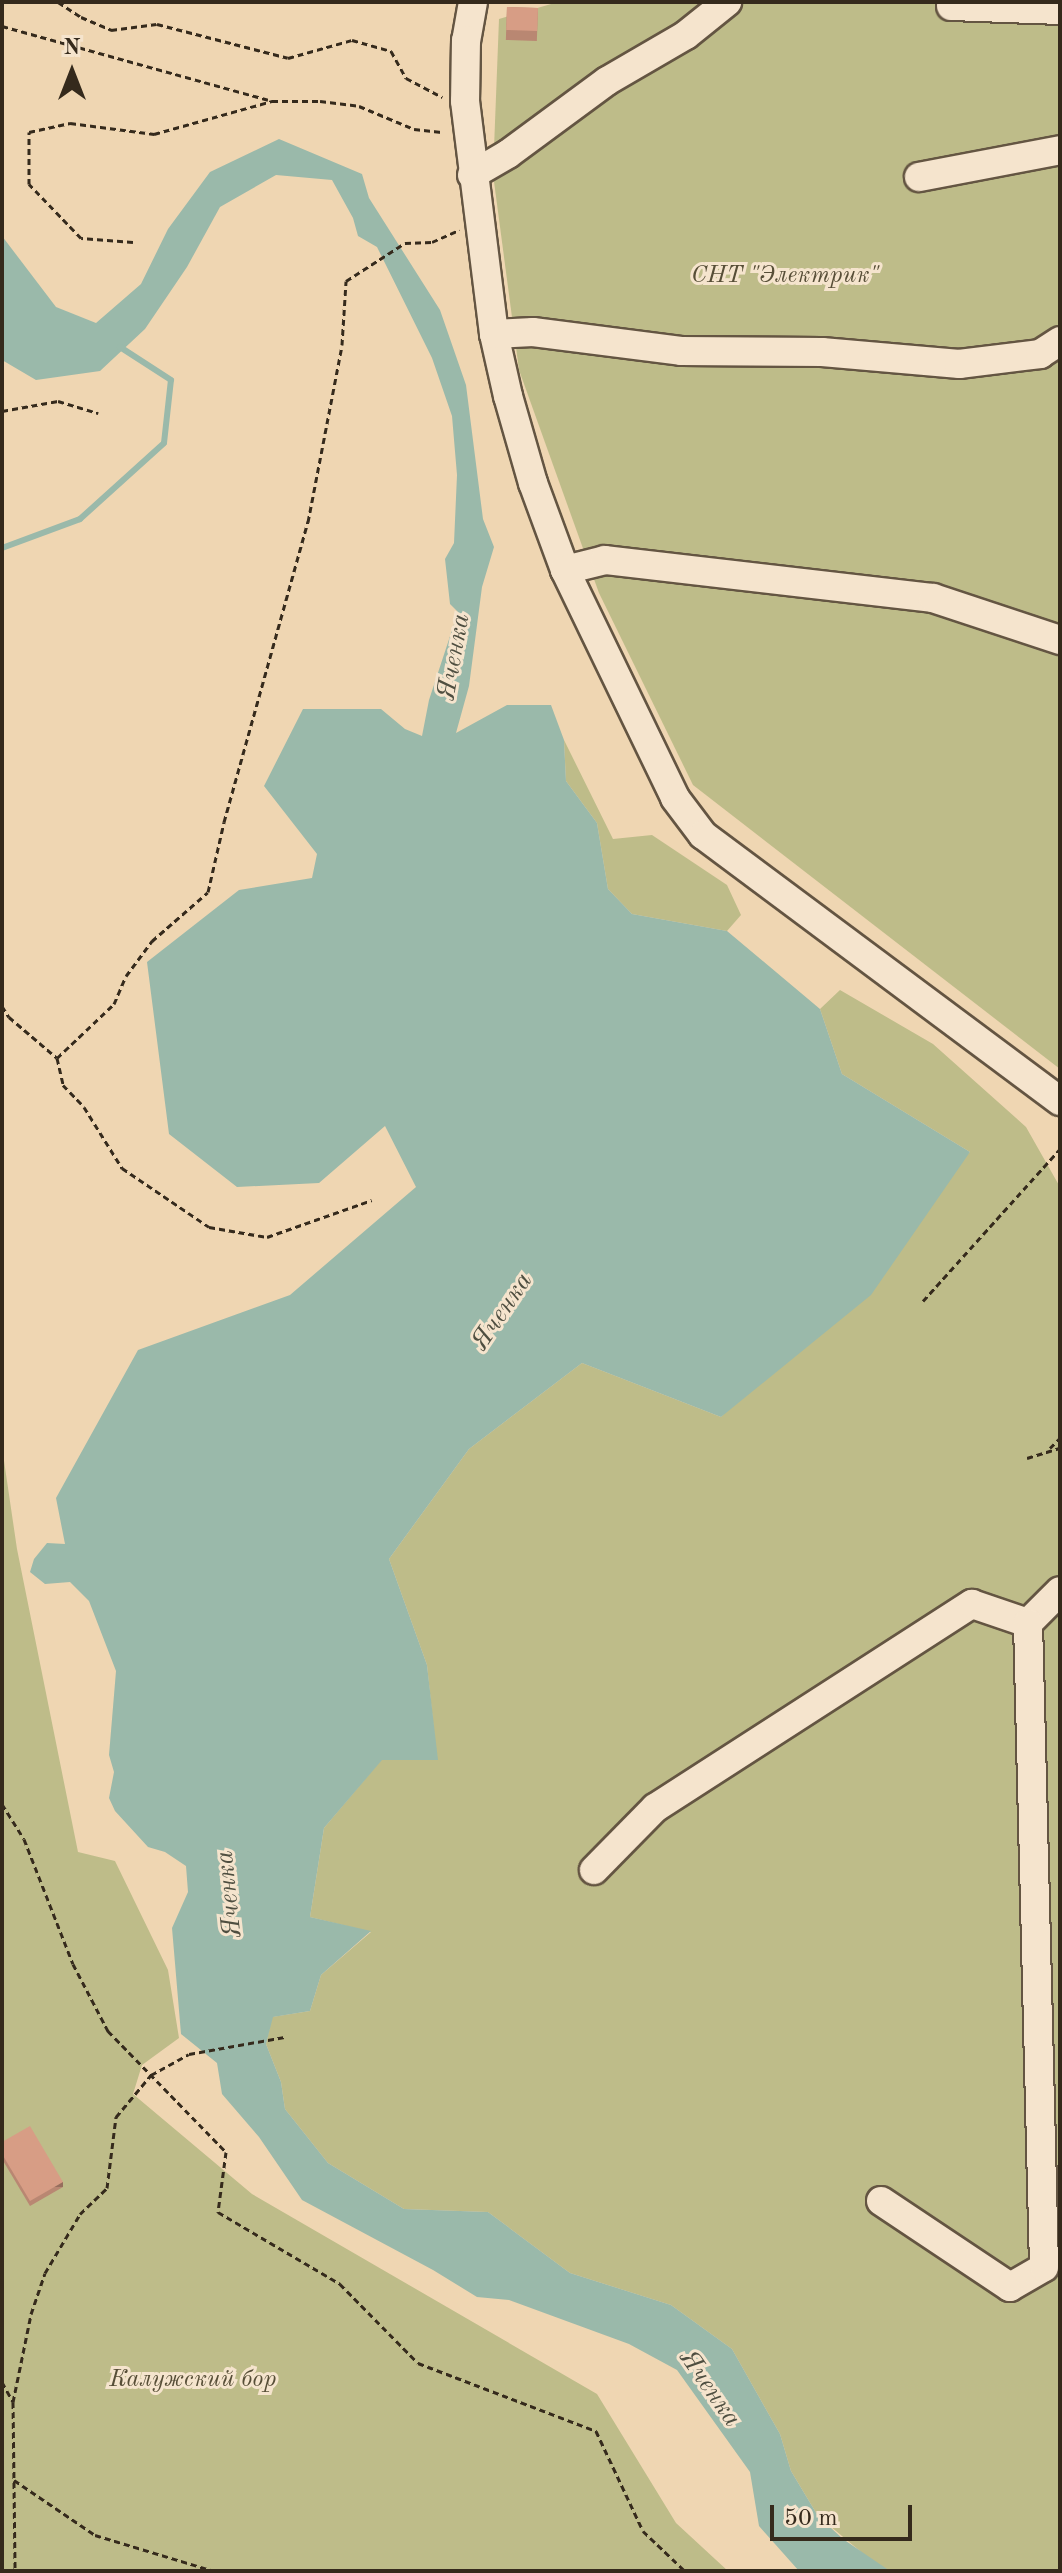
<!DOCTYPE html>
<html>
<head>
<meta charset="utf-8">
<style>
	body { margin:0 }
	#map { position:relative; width:1062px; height:2573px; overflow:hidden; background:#efd6b2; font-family:"Old Standard TT",serif }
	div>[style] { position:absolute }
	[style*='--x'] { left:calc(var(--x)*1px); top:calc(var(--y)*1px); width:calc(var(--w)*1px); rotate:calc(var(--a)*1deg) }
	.green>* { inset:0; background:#bebc89 }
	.water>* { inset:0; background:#9ab9aa }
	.stream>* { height:6px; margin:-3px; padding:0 3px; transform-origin:3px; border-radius:3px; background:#9ab9aa }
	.path>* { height:3px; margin-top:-1.5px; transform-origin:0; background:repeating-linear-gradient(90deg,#352a1c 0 6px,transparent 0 10px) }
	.roads { filter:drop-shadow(2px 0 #645542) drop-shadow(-2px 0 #645542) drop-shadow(0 2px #645542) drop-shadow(0 -2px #645542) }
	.minor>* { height:28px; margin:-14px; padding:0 14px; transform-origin:14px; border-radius:14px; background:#f5e4cd }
	.wall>* { inset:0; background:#b98772; transform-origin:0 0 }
	.shaded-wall>* { inset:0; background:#966e5d; transform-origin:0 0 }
	.building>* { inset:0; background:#d79d85; transform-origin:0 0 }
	span { translate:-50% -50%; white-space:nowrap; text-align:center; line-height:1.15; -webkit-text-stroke:6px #f5e4cd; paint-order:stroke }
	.park-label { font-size:24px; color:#574e37; font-style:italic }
	.water-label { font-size:26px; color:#4e4e40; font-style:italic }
	.frame { position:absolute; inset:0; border:4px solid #352a1c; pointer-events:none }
	.north { position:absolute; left:32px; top:32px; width:80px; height:80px; -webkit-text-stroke:6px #f5e4cd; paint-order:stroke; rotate:0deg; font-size:22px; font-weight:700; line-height:32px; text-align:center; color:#352a1c }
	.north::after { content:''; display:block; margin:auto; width:28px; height:36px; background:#352a1c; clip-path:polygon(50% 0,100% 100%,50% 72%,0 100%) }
	.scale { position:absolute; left:770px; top:2505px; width:142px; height:36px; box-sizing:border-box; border:4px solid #352a1c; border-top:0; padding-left:10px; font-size:24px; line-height:28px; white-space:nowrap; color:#352a1c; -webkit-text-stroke:6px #f5e4cd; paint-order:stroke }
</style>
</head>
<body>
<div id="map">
	<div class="green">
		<div style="clip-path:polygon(558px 2px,1060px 2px,1060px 1069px,693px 785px,599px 593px,519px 370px,493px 174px,499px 19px)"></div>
		<div style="clip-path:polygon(564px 740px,613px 839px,652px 835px,727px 885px,741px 915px,727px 931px,632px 914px,608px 889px,597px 823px,566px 781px)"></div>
		<div style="clip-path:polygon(840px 990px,933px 1044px,1026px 1127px,1060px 1187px,1060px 2571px,890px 2571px,872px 2561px,818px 2516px,791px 2471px,780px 2434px,732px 2349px,671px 2305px,570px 2273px,488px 2212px,404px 2209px,328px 2163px,285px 2109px,281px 2082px,266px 2044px,272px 2017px,310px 2011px,321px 1975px,371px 1932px,310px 1917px,324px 1828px,382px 1759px,437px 1760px,427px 1665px,389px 1559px,469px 1449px,582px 1363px,721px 1417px,970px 1152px,842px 1074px,820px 1009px)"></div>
		<div style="clip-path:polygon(2px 1447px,17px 1549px,78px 1852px,115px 1861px,168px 1970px,179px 2038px,142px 2065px,133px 2094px,252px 2194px,597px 2394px,676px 2523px,728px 2571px,2px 2571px)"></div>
	</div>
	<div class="water">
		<div style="clip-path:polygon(279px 139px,362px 174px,369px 198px,440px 310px,466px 385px,483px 519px,494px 547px,482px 587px,469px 686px,456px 733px,507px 705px,551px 705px,564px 740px,566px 781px,597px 823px,608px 889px,632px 914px,727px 931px,820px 1009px,842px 1074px,970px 1152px,871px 1295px,721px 1417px,582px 1363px,469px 1449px,389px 1559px,427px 1665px,438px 1760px,382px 1760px,324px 1828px,310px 1917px,371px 1931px,321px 1975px,310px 2011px,273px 2017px,266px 2044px,281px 2082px,285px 2109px,328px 2163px,404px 2209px,488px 2212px,570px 2273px,671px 2305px,732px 2349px,780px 2434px,791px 2471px,818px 2516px,843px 2539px,890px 2571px,799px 2571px,759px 2526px,750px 2472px,677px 2370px,629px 2344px,509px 2300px,477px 2297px,433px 2270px,302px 2200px,259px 2137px,222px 2094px,217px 2063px,181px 2034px,172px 1928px,188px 1892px,186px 1866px,165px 1852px,148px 1847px,115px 1811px,109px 1798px,114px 1772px,109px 1755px,116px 1671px,89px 1601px,70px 1582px,45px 1584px,30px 1572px,34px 1559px,47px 1543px,65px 1544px,56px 1498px,138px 1350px,290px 1295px,416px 1187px,385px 1126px,319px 1183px,237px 1187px,169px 1134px,147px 962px,239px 890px,312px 878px,317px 854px,264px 786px,303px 709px,381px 709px,405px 729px,422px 736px,429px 700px,458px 612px,450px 604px,445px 559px,454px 543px,457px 475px,452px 416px,432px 358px,377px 247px,358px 236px,353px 218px,332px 180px,276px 175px,220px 207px,187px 267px,145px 329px,100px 371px,36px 380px,2px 360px,2px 236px,56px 307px,96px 323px,141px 284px,168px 229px,210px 172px)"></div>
	</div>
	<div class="stream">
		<div style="--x:2;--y:548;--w:83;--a:-20.4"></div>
		<div style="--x:80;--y:519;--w:113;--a:-42.1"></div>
		<div style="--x:164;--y:443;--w:63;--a:-83.7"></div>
		<div style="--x:171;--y:380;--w:61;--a:-147.1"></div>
	</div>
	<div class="path">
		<div style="--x:58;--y:2;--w:27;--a:33"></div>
		<div style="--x:81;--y:17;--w:33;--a:23"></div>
		<div style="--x:111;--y:30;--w:46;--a:-7.4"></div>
		<div style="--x:157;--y:24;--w:135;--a:14.5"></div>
		<div style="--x:288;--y:58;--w:66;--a:-15.7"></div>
		<div style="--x:352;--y:40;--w:41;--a:15.8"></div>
		<div style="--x:391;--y:51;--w:31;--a:61"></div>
		<div style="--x:406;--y:78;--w:41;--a:27.8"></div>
		<div style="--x:2;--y:26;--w:276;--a:15.5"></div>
		<div style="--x:133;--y:242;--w:52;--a:-175.6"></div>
		<div style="--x:81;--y:238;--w:75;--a:-133.9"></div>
		<div style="--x:29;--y:184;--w:52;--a:-90"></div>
		<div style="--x:29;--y:132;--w:42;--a:-12.4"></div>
		<div style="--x:70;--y:123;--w:85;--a:7.5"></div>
		<div style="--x:154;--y:134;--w:123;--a:-15.6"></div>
		<div style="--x:272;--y:101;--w:48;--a:0"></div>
		<div style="--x:320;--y:101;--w:39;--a:7"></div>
		<div style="--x:359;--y:106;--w:60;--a:22.7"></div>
		<div style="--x:414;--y:129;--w:30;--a:6"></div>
		<div style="--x:2;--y:411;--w:57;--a:-10.1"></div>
		<div style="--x:58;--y:401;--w:42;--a:16.7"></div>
		<div style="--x:2;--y:1006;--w:13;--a:58"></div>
		<div style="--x:9;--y:1017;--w:63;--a:40.5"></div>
		<div style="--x:57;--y:1058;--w:28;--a:77"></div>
		<div style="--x:63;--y:1085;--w:30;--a:46"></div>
		<div style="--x:84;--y:1107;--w:72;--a:58.1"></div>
		<div style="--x:122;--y:1168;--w:105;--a:34.1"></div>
		<div style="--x:209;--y:1227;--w:59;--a:9.8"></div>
		<div style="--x:267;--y:1237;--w:111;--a:-19.4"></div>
		<div style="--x:57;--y:1058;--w:79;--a:-43.5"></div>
		<div style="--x:114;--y:1004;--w:30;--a:-67"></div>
		<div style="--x:126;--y:976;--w:44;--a:-53.4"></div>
		<div style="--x:152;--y:941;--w:74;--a:-41.2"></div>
		<div style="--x:208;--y:892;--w:72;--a:-77.1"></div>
		<div style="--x:224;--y:822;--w:312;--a:-74.4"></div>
		<div style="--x:308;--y:522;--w:180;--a:-79.1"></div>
		<div style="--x:342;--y:345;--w:64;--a:-86.4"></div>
		<div style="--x:346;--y:281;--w:70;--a:-32.8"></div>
		<div style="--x:405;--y:243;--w:27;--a:-2"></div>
		<div style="--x:432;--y:242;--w:30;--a:-24"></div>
		<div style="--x:923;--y:1301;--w:205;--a:-48"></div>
		<div style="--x:1050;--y:1448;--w:14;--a:-45"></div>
		<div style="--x:1027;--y:1458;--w:34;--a:-17"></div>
		<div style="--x:2;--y:1804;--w:41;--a:57.8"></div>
		<div style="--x:24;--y:1839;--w:134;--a:68.6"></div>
		<div style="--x:73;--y:1964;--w:76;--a:62.4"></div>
		<div style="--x:108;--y:2031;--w:169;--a:45.7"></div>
		<div style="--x:226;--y:2152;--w:61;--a:97.6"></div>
		<div style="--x:218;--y:2212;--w:142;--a:30.5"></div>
		<div style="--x:340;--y:2284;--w:111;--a:45.4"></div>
		<div style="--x:418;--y:2363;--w:191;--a:20.9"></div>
		<div style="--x:596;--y:2431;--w:110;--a:64.8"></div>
		<div style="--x:643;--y:2531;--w:58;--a:43.6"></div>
		<div style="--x:2;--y:2382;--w:23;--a:61"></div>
		<div style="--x:13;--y:2402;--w:169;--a:89.3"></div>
		<div style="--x:13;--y:2402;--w:90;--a:-78.4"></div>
		<div style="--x:31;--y:2314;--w:43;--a:-71.1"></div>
		<div style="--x:45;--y:2273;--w:69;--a:-59.3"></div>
		<div style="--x:80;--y:2214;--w:37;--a:-44"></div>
		<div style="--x:107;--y:2188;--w:72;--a:-82.8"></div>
		<div style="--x:116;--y:2117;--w:55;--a:-50.2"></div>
		<div style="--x:151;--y:2075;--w:43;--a:-28.9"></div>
		<div style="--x:189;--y:2054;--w:97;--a:-10.1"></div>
		<div style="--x:14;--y:2480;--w:98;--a:34.2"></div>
		<div style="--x:95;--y:2535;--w:124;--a:16.8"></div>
	</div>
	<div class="roads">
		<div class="minor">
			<div style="--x:473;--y:2;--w:39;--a:100"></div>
			<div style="--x:466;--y:40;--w:61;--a:90.9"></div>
			<div style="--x:465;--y:101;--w:235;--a:82.9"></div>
			<div style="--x:494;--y:334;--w:64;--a:77.3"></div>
			<div style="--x:508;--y:396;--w:91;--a:74"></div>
			<div style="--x:533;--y:483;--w:93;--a:69.8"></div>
			<div style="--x:565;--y:570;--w:253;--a:64.2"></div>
			<div style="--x:675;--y:798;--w:46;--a:52.9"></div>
			<div style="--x:703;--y:835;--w:445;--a:36.7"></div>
			<div style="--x:951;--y:6;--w:109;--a:2.1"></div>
			<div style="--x:472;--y:175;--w:42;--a:-30.3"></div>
			<div style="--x:508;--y:154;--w:123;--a:-36.4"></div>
			<div style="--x:607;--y:81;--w:91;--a:-30.2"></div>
			<div style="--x:686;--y:35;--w:53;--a:-38.8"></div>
			<div style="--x:919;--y:177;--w:144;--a:-10.8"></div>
			<div style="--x:494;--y:334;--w:39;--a:-3"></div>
			<div style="--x:533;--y:332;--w:149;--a:7.3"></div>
			<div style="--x:681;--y:351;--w:141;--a:0.4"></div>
			<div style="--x:822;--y:352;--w:138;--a:5"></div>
			<div style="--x:959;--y:364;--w:82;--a:-7"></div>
			<div style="--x:1040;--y:354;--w:24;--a:-33"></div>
			<div style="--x:565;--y:570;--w:41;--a:-14"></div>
			<div style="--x:605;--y:560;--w:330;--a:6.6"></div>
			<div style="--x:933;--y:598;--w:134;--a:18.3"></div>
			<div style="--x:594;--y:1870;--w:87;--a:-45.5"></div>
			<div style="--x:655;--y:1808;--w:377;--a:-32.8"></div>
			<div style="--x:972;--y:1604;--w:59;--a:18.7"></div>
			<div style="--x:1028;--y:1623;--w:45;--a:-45"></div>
			<div style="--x:881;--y:2201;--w:155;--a:33.7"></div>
			<div style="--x:1010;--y:2287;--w:39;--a:-30"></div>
			<div style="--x:1044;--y:2267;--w:644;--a:-91.42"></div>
		</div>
	</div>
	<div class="wall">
		<div style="left:507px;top:7px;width:31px;height:33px;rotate:2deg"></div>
		<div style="clip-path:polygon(2px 2142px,63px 2187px,30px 2206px,2px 2159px)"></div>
	</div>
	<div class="shaded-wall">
		<div style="left:63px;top:2182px;width:5px;height:38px;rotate:90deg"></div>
	</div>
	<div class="building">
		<div style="left:507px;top:7px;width:31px;height:23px;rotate:2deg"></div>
		<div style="clip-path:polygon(30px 2126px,63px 2182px,30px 2201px,2px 2154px,2px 2142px)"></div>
	</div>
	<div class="park-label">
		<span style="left:785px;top:277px">СНТ "Электрик"</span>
		<span style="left:193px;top:2381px">Калужский бор</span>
	</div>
	<div class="water-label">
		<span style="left:455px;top:657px;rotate:-80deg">Яченка</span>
		<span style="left:503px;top:1312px;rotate:-56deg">Яченка</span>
		<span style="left:230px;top:1894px;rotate:-96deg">Яченка</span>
		<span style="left:709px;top:2389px;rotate:55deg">Яченка</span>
	</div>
	<div class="frame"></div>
	<div class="north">N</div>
	<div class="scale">50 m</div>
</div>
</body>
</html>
